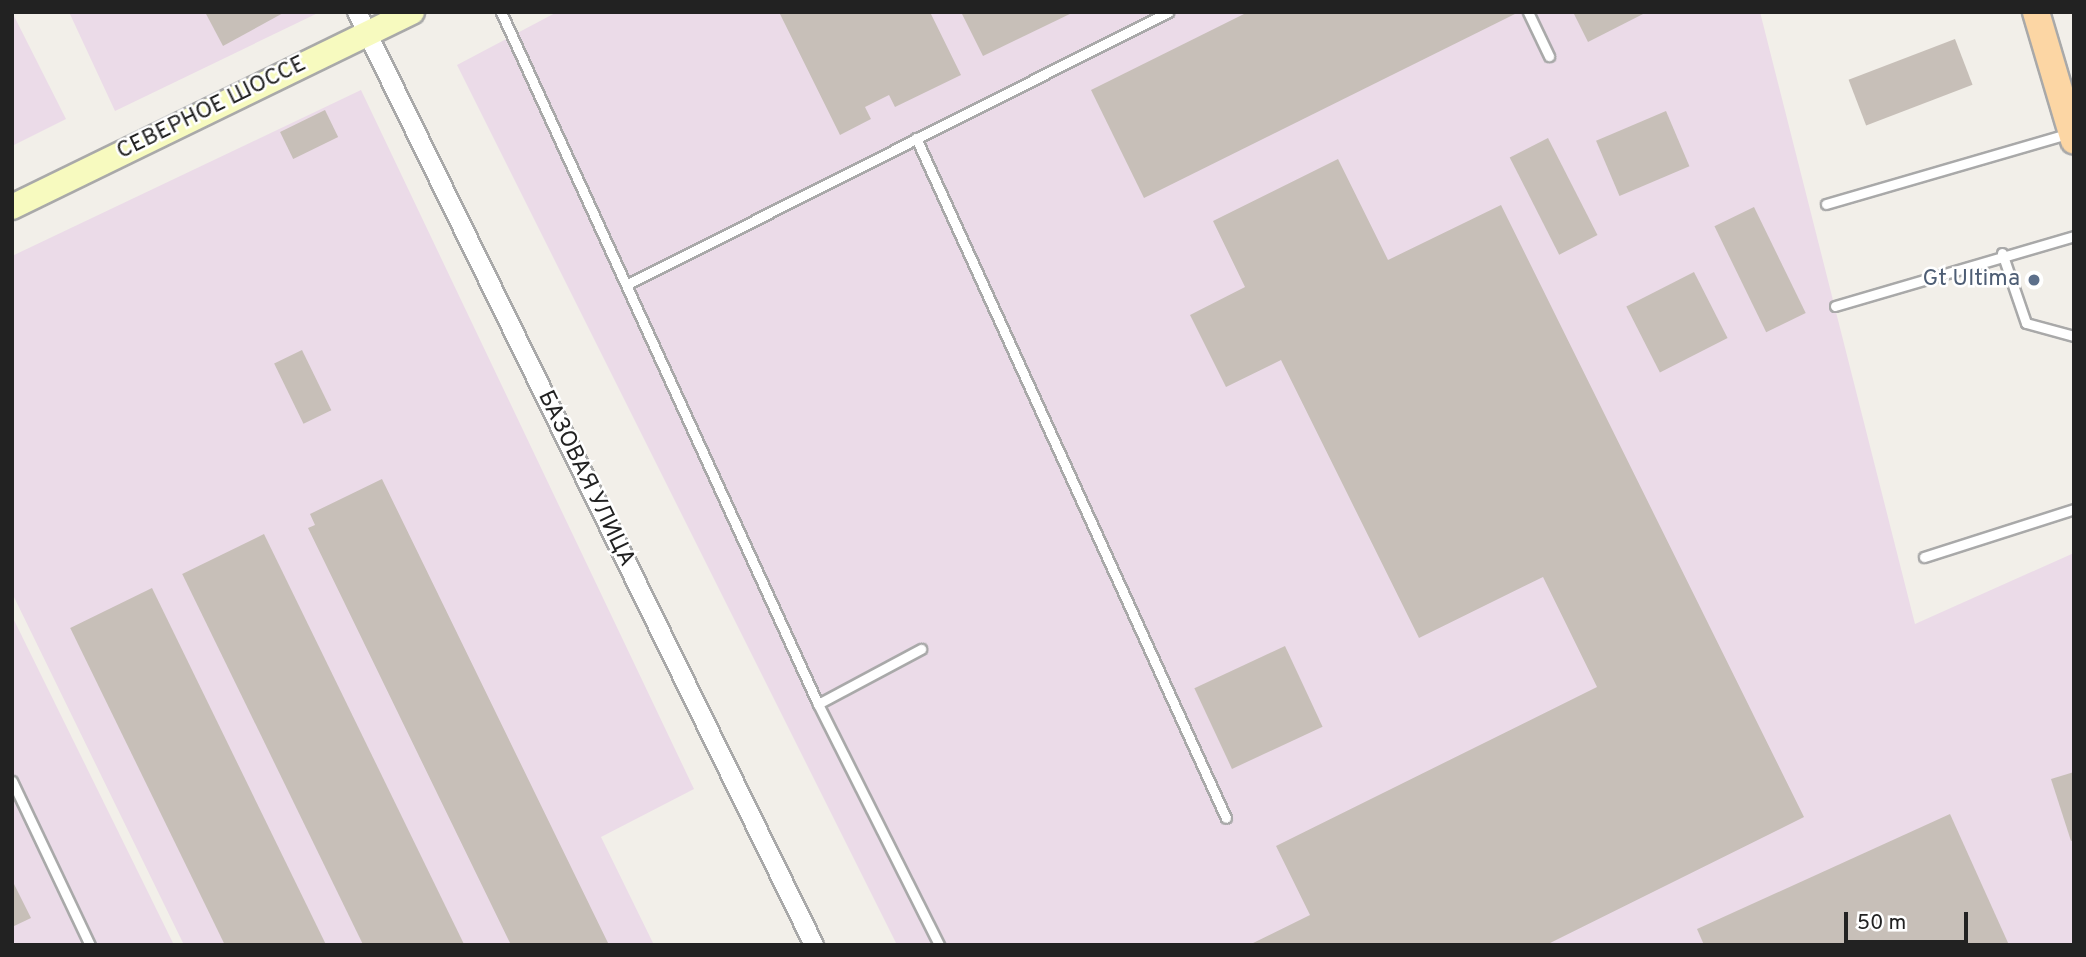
<!DOCTYPE html>
<html>
<head>
<meta charset="utf-8">
<style>
	body { margin:0 }
	#map { position:relative; width:2086px; height:957px; overflow:hidden; background:#f2efe9; font-family:Overpass,sans-serif }
	div>[style] { position:absolute }
	[style*='--x'] { left:calc(var(--x)*1px); top:calc(var(--y)*1px); width:calc(var(--w)*1px); rotate:calc(var(--a)*1deg) }
	.industrial>* { inset:0; background:#ebdbe8 }
	.building>* { inset:0; background:#c7bfb8; transform-origin:0 0 }
	.roads { filter:drop-shadow(2px 0 #a9a9a9) drop-shadow(-2px 0 #a9a9a9) drop-shadow(0 2px #a9a9a9) drop-shadow(0 -2px #a9a9a9) }
	.service>* { height:9px; margin:-4.5px; padding:0 4.5px; transform-origin:4.5px; border-radius:4.5px; background:#fff }
	.minor>* { height:18px; margin:-9px; padding:0 9px; transform-origin:9px; border-radius:9px; background:#fff }
	.secondary>* { height:24px; margin:-12px; padding:0 12px; transform-origin:12px; border-radius:12px; background:#f7fabf }
	.primary>* { height:26px; margin:-13px; padding:0 13px; transform-origin:13px; border-radius:13px; background:#fcd6a4 }
	.dots>* { width:19px; height:19px; translate:-50% -50%; box-sizing:border-box; border:4px solid #fff; border-radius:50% }
	span { translate:-50% -50%; white-space:nowrap; text-align:center; line-height:1.15; -webkit-text-stroke:5px #fff; paint-order:stroke }
	.street-label { font-size:23px; color:#222 }
	.service-label { font-size:23px; color:#4e5e75 }
	.right { translate:-100% -50%; text-align:right }
	.frame { position:absolute; inset:0; border:14px solid #222; pointer-events:none }
	.scale { position:absolute; left:1844px; top:912px; width:124px; height:32px; box-sizing:border-box; border:4px solid #222; border-top:0; padding-left:9px; font-size:21px; line-height:24px; white-space:nowrap; color:#222; -webkit-text-stroke:5px #fff; paint-order:stroke }
</style>
</head>
<body>
<div id="map">
	<div class="industrial">
		<div style="clip-path:polygon(12px 12px,66px 119px,12px 146px)"></div>
		<div style="clip-path:polygon(69px 12px,320px 12px,115px 111px)"></div>
		<div style="clip-path:polygon(557px 12px,1760px 12px,1915px 624px,2074px 553px,2074px 945px,897px 945px,457px 65px)"></div>
		<div style="clip-path:polygon(361px 90px,694px 789px,601px 837px,654px 945px,184px 945px,12px 593px,12px 256px)"></div>
		<div style="clip-path:polygon(12px 616px,174px 945px,12px 945px)"></div>
	</div>
	<div class="building">
		<div style="clip-path:polygon(205px 12px,285px 12px,223px 46px)"></div>
		<div style="clip-path:polygon(779px 12px,930px 12px,961px 75px,895px 107px,889px 95px,865px 107px,871px 119px,840px 135px)"></div>
		<div style="clip-path:polygon(961px 12px,1074px 12px,983px 56px)"></div>
		<div style="clip-path:polygon(1248px 12px,1519px 12px,1144px 198px,1091px 90px)"></div>
		<div style="clip-path:polygon(1573px 12px,1647px 12px,1588px 42px)"></div>
		<div style="left:1955px;top:39px;width:49px;height:114px;rotate:69deg"></div>
		<div style="left:325px;top:110px;width:30px;height:50px;rotate:64deg"></div>
		<div style="left:1666px;top:111px;width:60px;height:76px;rotate:67deg"></div>
		<div style="left:1548px;top:138px;width:109px;height:43px;rotate:63deg"></div>
		<div style="clip-path:polygon(1338px 159px,1388px 260px,1501px 205px,1804px 817px,1546px 945px,1249px 945px,1310px 915px,1276px 846px,1597px 687px,1543px 577px,1419px 638px,1281px 360px,1226px 387px,1190px 315px,1245px 287px,1213px 221px)"></div>
		<div style="left:1754px;top:207px;width:118px;height:44px;rotate:64deg"></div>
		<div style="left:1694px;top:272px;width:74px;height:76px;rotate:63deg"></div>
		<div style="left:302px;top:350px;width:67px;height:31px;rotate:64deg"></div>
		<div style="clip-path:polygon(382px 479px,609px 945px,511px 945px,308px 528px,315px 525px,310px 514px)"></div>
		<div style="left:264px;top:534px;width:458px;height:91px;rotate:64deg"></div>
		<div style="left:152px;top:588px;width:397px;height:91px;rotate:64deg"></div>
		<div style="left:1285px;top:646px;width:89px;height:100px;rotate:65deg"></div>
		<div style="clip-path:polygon(2074px 772px,2074px 840px,2071px 841px,2051px 779px)"></div>
		<div style="clip-path:polygon(1950px 814px,2009px 945px,1704px 945px,1697px 929px)"></div>
		<div style="clip-path:polygon(12px 880px,31px 918px,12px 927px)"></div>
	</div>
	<div class="roads">
		<div class="service">
			<div style="--x:501;--y:12;--w:761;--a:65.39"></div>
			<div style="--x:818;--y:704;--w:270;--a:63.3"></div>
			<div style="--x:1528;--y:12;--w:49;--a:64.5"></div>
			<div style="--x:916;--y:138;--w:747;--a:65.49"></div>
			<div style="--x:1826;--y:204;--w:254;--a:-16.2"></div>
			<div style="--x:2002;--y:253;--w:74;--a:71.1"></div>
			<div style="--x:2026;--y:323;--w:50;--a:15.2"></div>
			<div style="--x:628;--y:284;--w:605;--a:-26.73"></div>
			<div style="--x:1835;--y:306;--w:249;--a:-16.3"></div>
			<div style="--x:1924;--y:557;--w:157;--a:-17.7"></div>
			<div style="--x:818;--y:704;--w:117;--a:-28.1"></div>
			<div style="--x:12;--y:781;--w:182;--a:64.6"></div>
		</div>
		<div class="minor">
			<div style="--x:357;--y:12;--w:1039;--a:63.9"></div>
		</div>
		<div class="secondary">
			<div style="--x:12;--y:207;--w:445;--a:-26"></div>
		</div>
		<div class="primary">
			<div style="--x:2036;--y:12;--w:134;--a:73.5"></div>
		</div>
	</div>
	<div class="dots">
		<div style="left:2034px;top:280px;background:#5c6f8a"></div>
	</div>
	<div class="street-label">
		<span style="left:212px;top:109px;rotate:-26deg">СЕВЕРНОЕ ШОССЕ</span>
		<span style="left:585px;top:479px;rotate:64deg">БАЗОВАЯ УЛИЦА</span>
	</div>
	<div class="service-label">
		<span class="right" style="left:2020px;top:280px">Gt Ultima</span>
	</div>
	<div class="frame"></div>
	<div class="scale">50 m</div>
</div>
</body>
</html>
